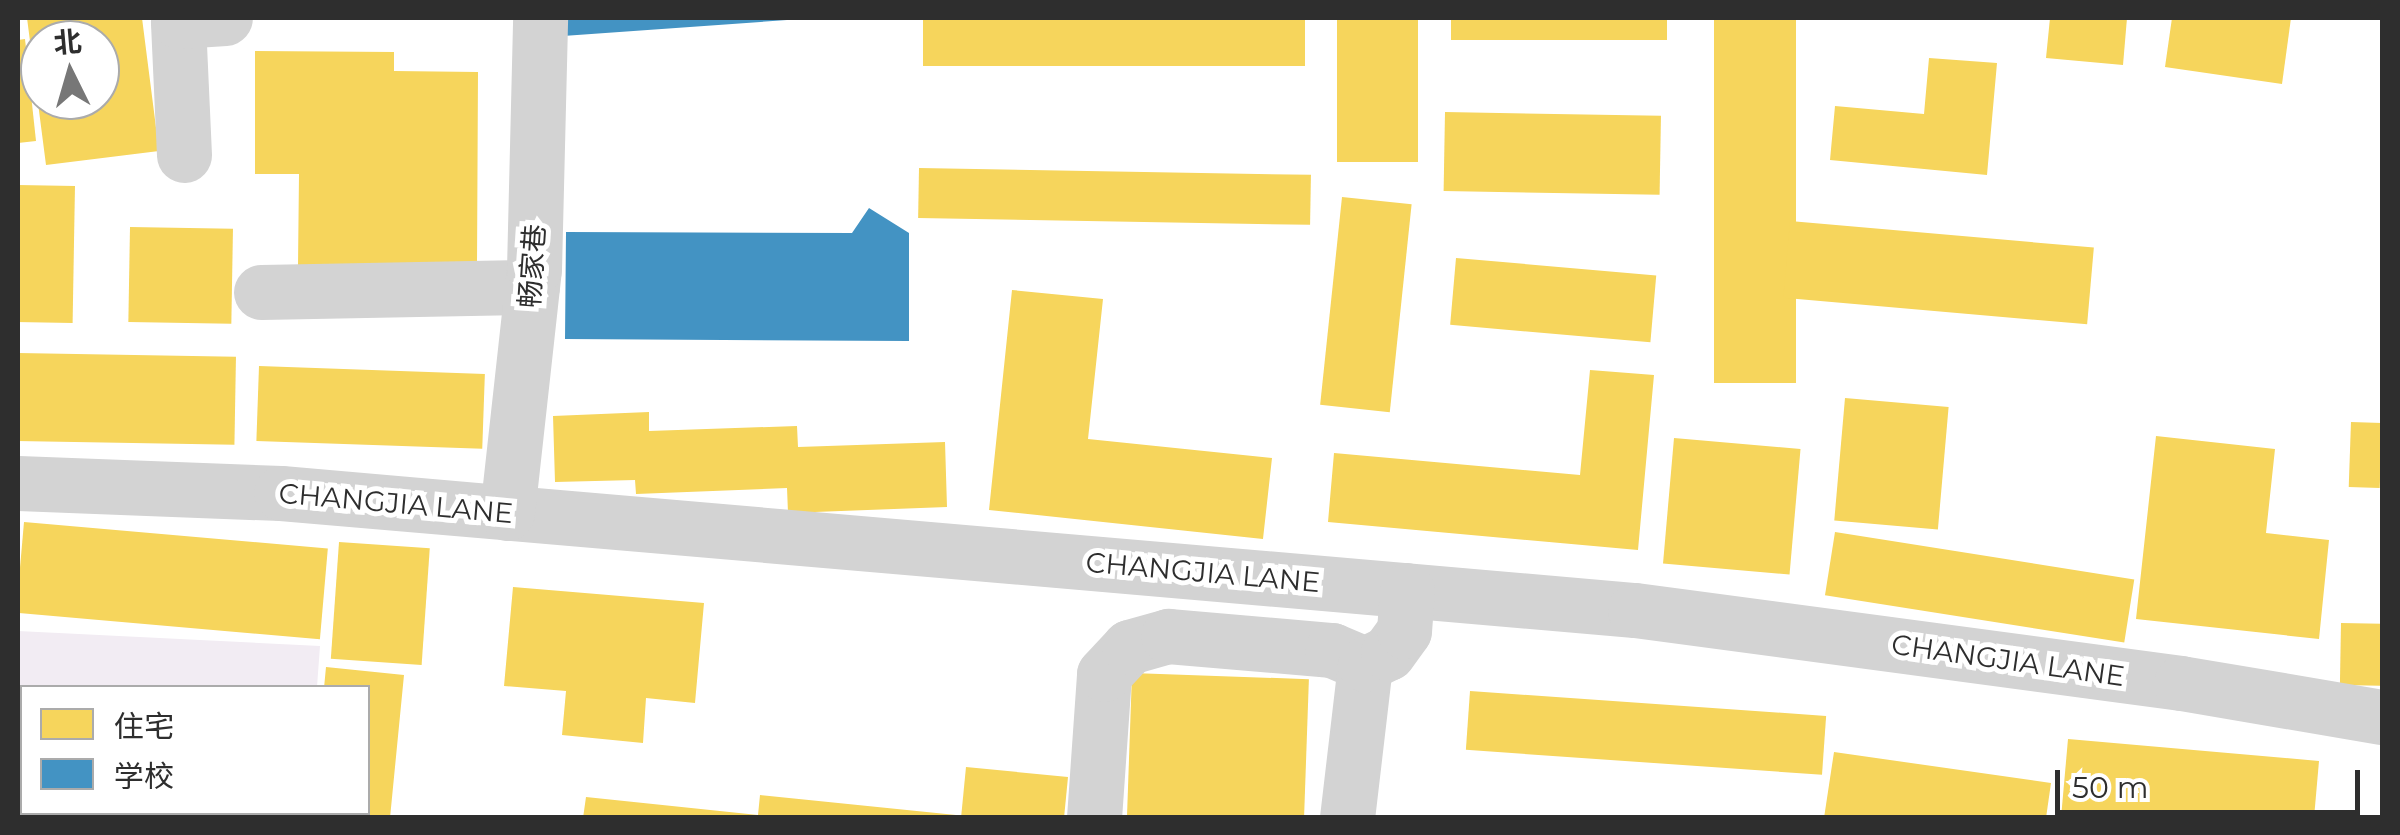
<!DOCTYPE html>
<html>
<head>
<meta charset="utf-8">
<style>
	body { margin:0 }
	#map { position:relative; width:2400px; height:835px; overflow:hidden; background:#fff; font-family:Montserrat,"Noto Sans SC",sans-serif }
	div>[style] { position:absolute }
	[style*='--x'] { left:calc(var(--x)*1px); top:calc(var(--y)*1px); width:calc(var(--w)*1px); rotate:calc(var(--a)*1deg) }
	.green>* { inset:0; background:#f2ecf3 }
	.homes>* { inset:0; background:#f6d55c; transform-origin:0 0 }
	.schools>* { inset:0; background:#4393c3 }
	.minor>* { height:55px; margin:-27.5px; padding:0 27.5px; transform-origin:27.5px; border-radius:27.5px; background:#d3d3d3 }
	span { translate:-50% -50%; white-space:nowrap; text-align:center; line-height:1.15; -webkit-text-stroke:10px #fff; paint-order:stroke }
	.street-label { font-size:28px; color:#2e2e2e }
	.frame { position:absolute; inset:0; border:20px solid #2e2e2e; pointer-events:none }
	.legend { position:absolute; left:20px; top:685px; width:350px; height:130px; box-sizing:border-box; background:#fff; border:2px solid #ababab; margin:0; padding:12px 18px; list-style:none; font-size:30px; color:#2e2e2e }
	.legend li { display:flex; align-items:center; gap:20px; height:50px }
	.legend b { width:50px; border:2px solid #ababab }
	.north { position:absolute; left:20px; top:20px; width:100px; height:100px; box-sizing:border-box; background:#fff; border:2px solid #ababab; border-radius:50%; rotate:355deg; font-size:28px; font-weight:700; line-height:40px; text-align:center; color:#2e2e2e }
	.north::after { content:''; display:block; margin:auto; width:35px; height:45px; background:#777; clip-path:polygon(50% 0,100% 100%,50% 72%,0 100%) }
	.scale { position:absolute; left:2055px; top:770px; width:305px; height:45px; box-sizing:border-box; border:5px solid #2e2e2e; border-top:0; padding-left:12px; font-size:30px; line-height:35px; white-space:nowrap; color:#2e2e2e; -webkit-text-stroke:8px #fff; paint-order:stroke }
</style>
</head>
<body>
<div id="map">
	<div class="green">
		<div style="clip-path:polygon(18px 631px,320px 646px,317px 687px,22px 688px,22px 812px,309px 813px,308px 817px,18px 817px)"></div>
	</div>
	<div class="homes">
		<div style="clip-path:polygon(evenodd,27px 18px,142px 18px,159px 151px,46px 165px,27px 18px,40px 40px,100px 40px,100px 100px,40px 100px,40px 40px)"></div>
		<div style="left:923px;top:18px;width:382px;height:48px"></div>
		<div style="left:1337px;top:18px;width:81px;height:144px"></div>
		<div style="left:1451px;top:18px;width:216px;height:22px"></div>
		<div style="left:1714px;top:18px;width:82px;height:365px"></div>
		<div style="clip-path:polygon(2050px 18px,2127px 18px,2123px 65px,2046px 58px)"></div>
		<div style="clip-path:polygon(2172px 18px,2291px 18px,2282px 84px,2165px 67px)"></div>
		<div style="clip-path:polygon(25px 39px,36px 141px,18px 143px,18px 40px)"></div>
		<div style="clip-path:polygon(255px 51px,394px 52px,394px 71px,478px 72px,477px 266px,298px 266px,299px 174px,255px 174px)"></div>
		<div style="clip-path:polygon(1929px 58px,1997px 63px,1987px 175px,1830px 160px,1835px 106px,1924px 114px)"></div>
		<div style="left:1445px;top:112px;width:216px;height:79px;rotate:1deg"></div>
		<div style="left:919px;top:168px;width:392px;height:50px;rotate:1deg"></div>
		<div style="left:18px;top:185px;width:57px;height:137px;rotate:1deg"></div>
		<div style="left:1342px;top:197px;width:70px;height:209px;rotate:6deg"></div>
		<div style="left:1790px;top:221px;width:305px;height:77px;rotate:5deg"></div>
		<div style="left:130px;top:227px;width:103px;height:95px;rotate:1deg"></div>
		<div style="left:1456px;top:258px;width:201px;height:67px;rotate:5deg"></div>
		<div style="clip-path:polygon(1012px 290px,1103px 299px,1088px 439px,1272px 458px,1263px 539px,989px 510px)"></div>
		<div style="left:18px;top:353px;width:218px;height:88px;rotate:1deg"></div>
		<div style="left:259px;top:366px;width:226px;height:75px;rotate:2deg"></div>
		<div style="clip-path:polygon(1590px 370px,1654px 375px,1638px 550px,1328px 522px,1334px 453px,1580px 475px)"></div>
		<div style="left:1845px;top:398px;width:104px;height:123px;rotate:5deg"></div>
		<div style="clip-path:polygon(649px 412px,649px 431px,797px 426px,798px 447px,945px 442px,947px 507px,788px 513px,787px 488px,636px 494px,635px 480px,555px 482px,553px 416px)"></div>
		<div style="left:2351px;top:422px;width:31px;height:65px;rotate:2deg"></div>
		<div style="clip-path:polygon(2156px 436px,2275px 449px,2266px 533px,2329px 540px,2319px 639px,2136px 619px)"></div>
		<div style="left:1674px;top:438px;width:127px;height:126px;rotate:5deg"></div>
		<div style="left:24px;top:522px;width:305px;height:91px;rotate:5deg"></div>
		<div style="left:1835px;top:532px;width:303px;height:64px;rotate:9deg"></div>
		<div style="left:339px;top:542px;width:91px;height:117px;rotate:4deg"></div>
		<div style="clip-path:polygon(513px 587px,704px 603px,695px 703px,646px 698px,643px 743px,562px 735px,566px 691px,504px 686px)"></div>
		<div style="left:2341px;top:623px;width:41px;height:62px;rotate:1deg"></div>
		<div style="clip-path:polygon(326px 667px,404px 675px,390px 818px,311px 818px,312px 812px,368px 812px,368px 688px,324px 688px)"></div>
		<div style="left:1132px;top:673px;width:177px;height:145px;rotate:2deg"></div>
		<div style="left:1470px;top:691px;width:357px;height:59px;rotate:4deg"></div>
		<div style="clip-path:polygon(2068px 739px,2319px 761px,2314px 818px,2061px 818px)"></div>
		<div style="clip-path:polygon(1834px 752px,2051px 783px,2046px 818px,1824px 818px)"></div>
		<div style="clip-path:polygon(966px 767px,1068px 777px,1064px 818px,961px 818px)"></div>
		<div style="clip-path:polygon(760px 795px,956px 815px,956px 818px,583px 818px,586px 797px,758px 815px)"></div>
	</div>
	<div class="schools">
		<div style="clip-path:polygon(561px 18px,787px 18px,787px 20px,563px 36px)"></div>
		<div style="clip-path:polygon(869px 208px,909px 233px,909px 341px,565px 339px,566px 232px,852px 233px)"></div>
	</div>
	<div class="minor">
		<div style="--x:184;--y:155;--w:134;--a:-92.6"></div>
		<div style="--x:178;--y:21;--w:47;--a:-3.7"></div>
		<div style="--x:261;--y:292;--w:271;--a:-1.1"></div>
		<div style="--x:18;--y:483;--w:263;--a:2.2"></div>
		<div style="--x:281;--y:493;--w:1359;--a:4.94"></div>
		<div style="--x:1635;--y:610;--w:551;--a:7.62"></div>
		<div style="--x:2181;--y:683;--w:204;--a:9.6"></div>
		<div style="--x:507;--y:513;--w:245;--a:-83.7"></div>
		<div style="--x:534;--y:269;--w:251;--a:-88.6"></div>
		<div style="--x:1094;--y:818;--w:144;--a:-86"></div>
		<div style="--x:1104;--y:674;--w:37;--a:-47"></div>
		<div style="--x:1129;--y:647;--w:41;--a:-15.8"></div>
		<div style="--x:1168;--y:636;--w:165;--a:4.9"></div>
		<div style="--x:1332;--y:650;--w:36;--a:23"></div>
		<div style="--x:1347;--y:818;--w:155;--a:-83.3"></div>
		<div style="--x:1365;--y:664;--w:25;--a:-26"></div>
		<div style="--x:1388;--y:653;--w:27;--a:-54"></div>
		<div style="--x:1404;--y:631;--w:41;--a:-85.8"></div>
	</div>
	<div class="street-label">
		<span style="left:532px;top:266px;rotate:-86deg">畅家巷</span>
		<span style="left:396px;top:503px;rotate:5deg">CHANGJIA LANE</span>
		<span style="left:1203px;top:572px;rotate:5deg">CHANGJIA LANE</span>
		<span style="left:2008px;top:660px;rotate:8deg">CHANGJIA LANE</span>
	</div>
	<div class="frame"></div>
	<ul class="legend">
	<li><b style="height:28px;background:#f6d55c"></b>住宅</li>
	<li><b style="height:28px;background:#4393c3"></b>学校</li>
	</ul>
	<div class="north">北</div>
	<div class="scale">50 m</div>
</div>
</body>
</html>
